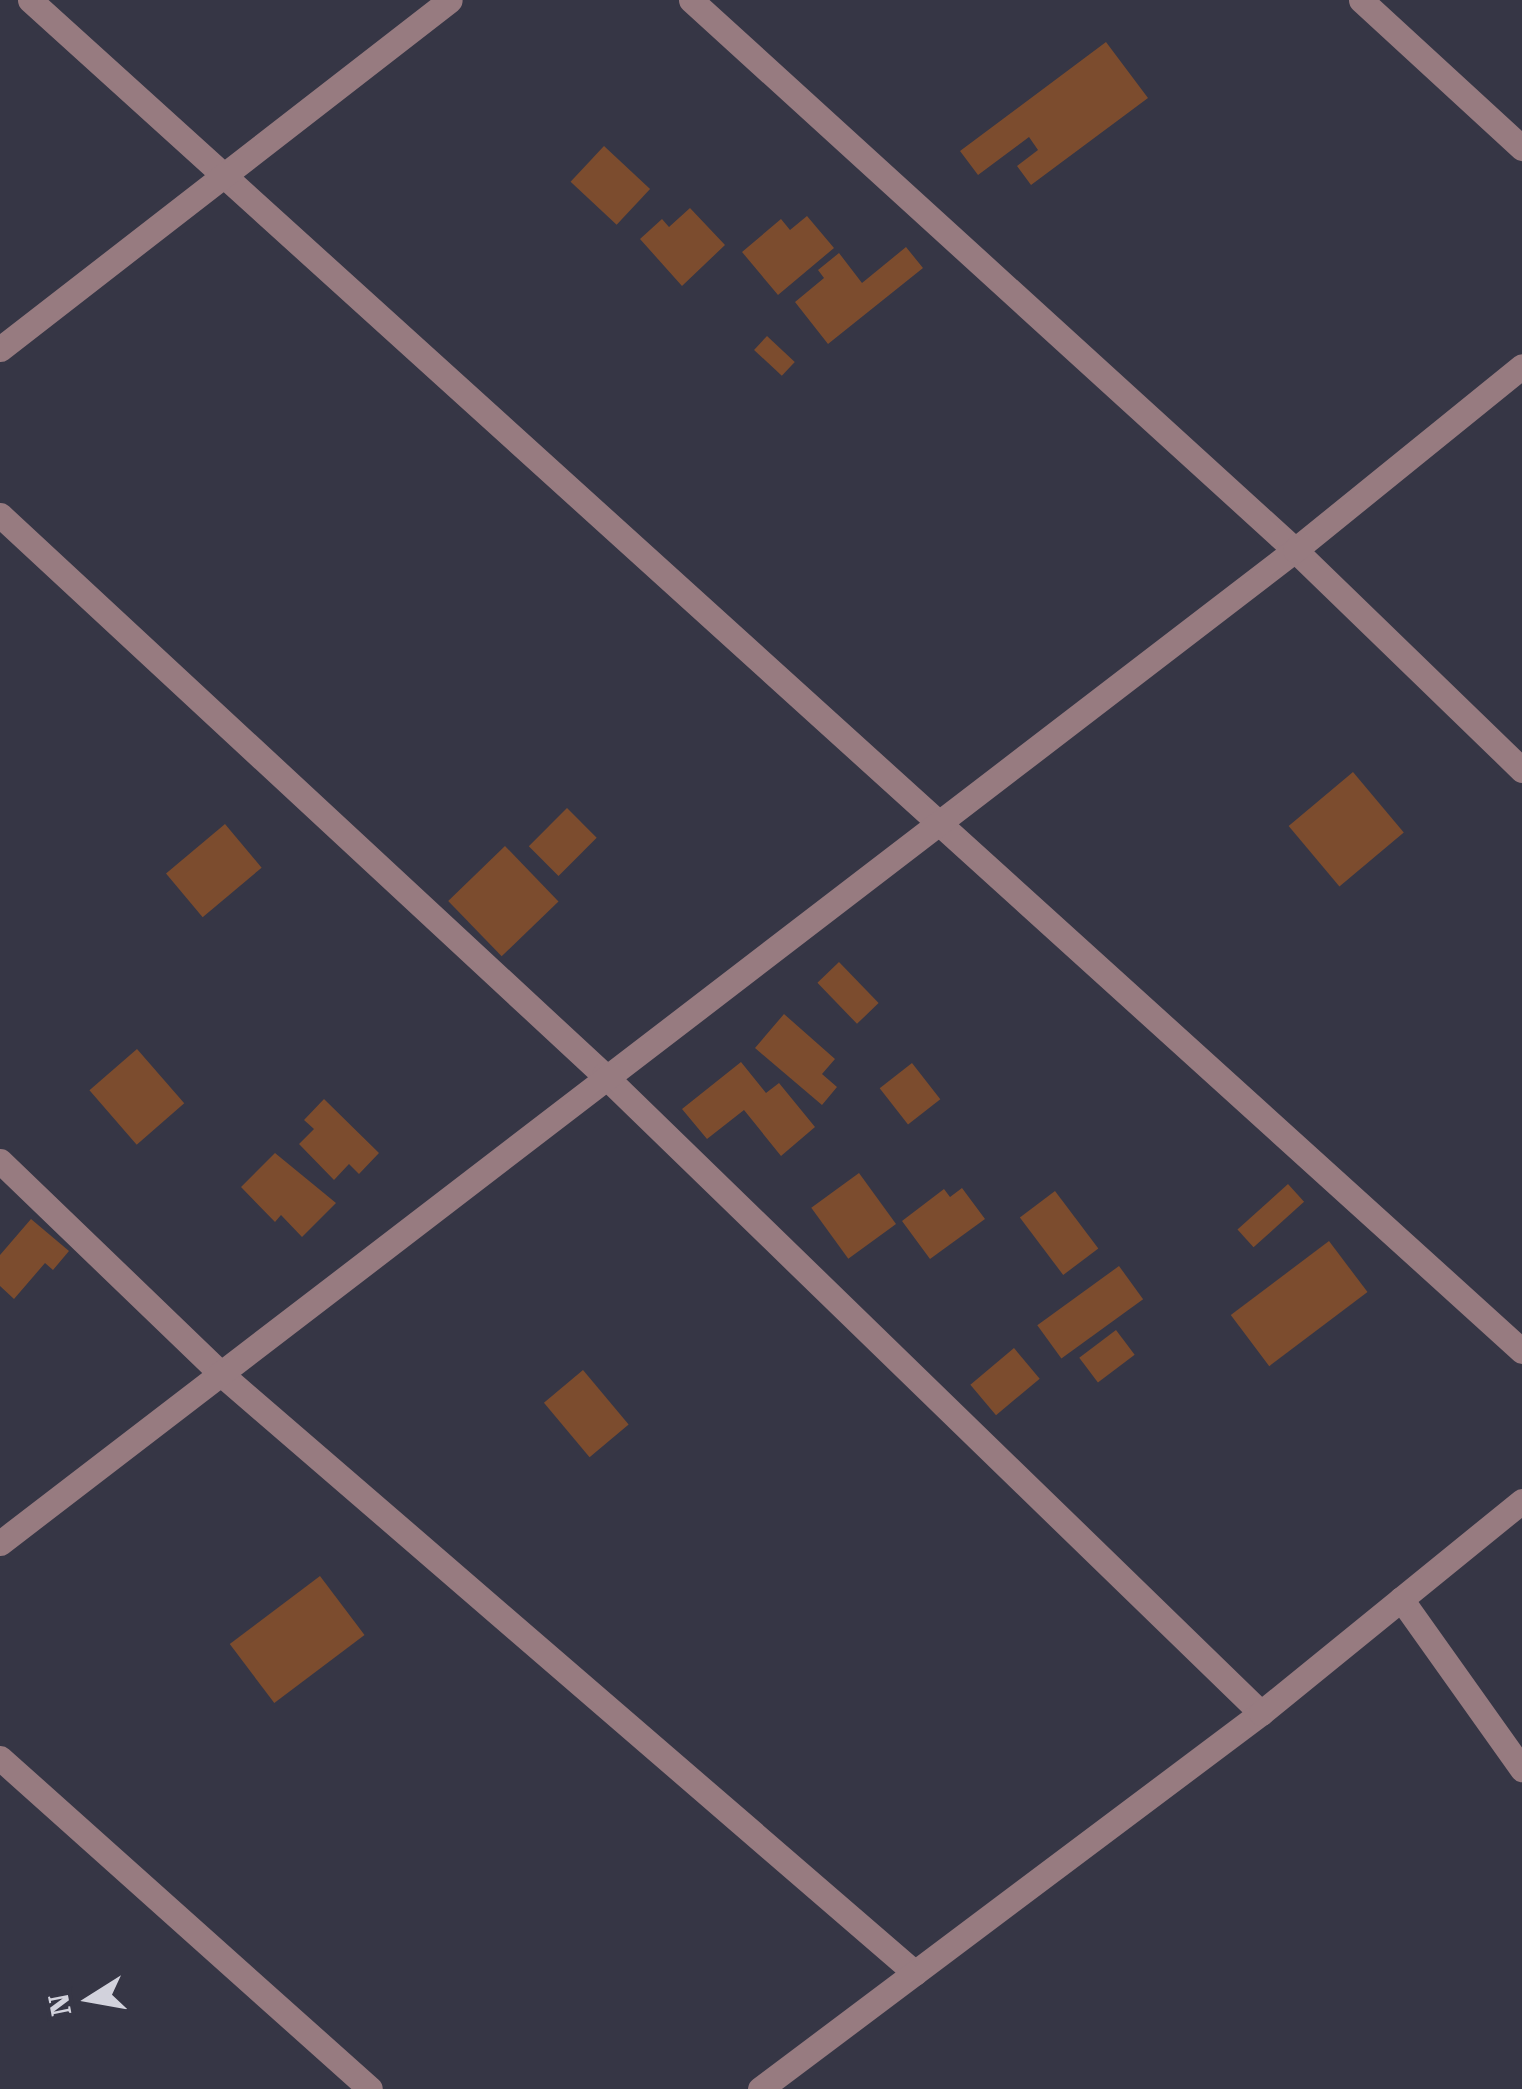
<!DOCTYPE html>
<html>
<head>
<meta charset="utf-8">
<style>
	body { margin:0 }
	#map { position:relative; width:1522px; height:2089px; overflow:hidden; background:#363645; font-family:"Roboto Serif",serif }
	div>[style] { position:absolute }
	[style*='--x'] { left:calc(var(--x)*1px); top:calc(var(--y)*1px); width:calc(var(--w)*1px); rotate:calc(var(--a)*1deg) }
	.building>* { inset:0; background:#7c4c2e; transform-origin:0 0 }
	.minor>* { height:25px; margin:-12.5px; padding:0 12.5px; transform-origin:12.5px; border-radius:12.5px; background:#977b80 }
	span { translate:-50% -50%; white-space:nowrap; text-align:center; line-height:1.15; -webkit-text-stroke:8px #363645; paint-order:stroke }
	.north { position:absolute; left:40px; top:1949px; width:100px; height:100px; -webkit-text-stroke:8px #363645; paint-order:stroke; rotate:259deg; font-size:28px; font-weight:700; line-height:40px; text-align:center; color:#d2d2dc }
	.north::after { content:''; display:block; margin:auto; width:35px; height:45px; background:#d2d2dc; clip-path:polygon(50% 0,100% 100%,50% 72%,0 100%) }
</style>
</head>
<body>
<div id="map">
	<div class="building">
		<div style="clip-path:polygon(1106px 42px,1148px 98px,1031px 185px,1017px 166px,1038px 150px,1029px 137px,978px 175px,960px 151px)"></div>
		<div style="left:604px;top:146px;width:63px;height:49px;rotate:43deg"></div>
		<div style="clip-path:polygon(690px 208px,725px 245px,682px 286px,640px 239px,662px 219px,669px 227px)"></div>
		<div style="clip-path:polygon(807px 216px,834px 248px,778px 295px,742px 252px,781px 219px,790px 230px)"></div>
		<div style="clip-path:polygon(906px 247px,923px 268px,828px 344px,795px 302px,824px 278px,818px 270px,839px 253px,862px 283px)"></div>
		<div style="left:767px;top:336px;width:38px;height:19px;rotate:43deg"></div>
		<div style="left:1353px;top:772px;width:79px;height:84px;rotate:50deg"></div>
		<div style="left:567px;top:808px;width:42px;height:54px;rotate:45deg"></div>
		<div style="left:225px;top:824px;width:57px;height:77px;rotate:50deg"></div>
		<div style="left:505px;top:846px;width:77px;height:79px;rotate:46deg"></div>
		<div style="left:839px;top:962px;width:57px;height:30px;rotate:46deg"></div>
		<div style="clip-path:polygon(784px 1014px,835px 1059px,822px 1074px,837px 1087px,822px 1105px,755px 1048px)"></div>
		<div style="left:137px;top:1049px;width:72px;height:63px;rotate:49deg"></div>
		<div style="clip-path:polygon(741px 1062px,766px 1093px,779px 1083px,815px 1127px,781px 1156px,744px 1110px,707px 1139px,682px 1109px)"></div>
		<div style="left:912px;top:1063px;width:46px;height:41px;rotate:52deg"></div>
		<div style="clip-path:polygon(324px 1099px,379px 1153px,359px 1174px,349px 1164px,334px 1180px,299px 1144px,314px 1129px,304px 1120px)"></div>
		<div style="clip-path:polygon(275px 1153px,336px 1203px,302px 1237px,281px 1215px,275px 1222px,241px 1187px)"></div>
		<div style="left:859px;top:1173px;width:63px;height:59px;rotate:54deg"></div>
		<div style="left:1288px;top:1184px;width:24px;height:68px;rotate:48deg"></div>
		<div style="clip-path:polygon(962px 1188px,985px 1219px,930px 1259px,902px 1221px,944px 1189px,950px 1197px)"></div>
		<div style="left:1055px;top:1191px;width:72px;height:44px;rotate:53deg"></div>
		<div style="clip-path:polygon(31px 1219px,69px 1251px,53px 1270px,45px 1263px,14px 1299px,0 1286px,0 1255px)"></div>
		<div style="left:1329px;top:1241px;width:64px;height:123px;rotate:53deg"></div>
		<div style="left:1119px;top:1266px;width:41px;height:101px;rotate:54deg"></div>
		<div style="left:1116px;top:1330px;width:31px;height:46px;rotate:53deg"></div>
		<div style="left:1014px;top:1348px;width:40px;height:57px;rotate:50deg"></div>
		<div style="left:583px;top:1370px;width:71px;height:51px;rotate:50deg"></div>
		<div style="left:320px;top:1576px;width:74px;height:113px;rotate:53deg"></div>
	</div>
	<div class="minor">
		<div style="--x:30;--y:0;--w:2013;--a:42.16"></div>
		<div style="--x:691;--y:0;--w:817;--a:42.32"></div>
		<div style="--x:1295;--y:550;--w:316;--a:44.1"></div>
		<div style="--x:1361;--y:0;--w:219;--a:42.6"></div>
		<div style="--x:0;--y:349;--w:569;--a:-37.8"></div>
		<div style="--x:0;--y:515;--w:824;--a:42.84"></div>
		<div style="--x:604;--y:1075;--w:916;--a:44.16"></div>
		<div style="--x:0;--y:1161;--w:306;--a:43.9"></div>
		<div style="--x:220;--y:1373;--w:918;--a:40.8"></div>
		<div style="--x:0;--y:1543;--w:1632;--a:-37.48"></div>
		<div style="--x:1295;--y:550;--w:292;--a:-39"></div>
		<div style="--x:1401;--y:1599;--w:209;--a:54.6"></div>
		<div style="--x:0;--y:1758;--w:496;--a:41.8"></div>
		<div style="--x:760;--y:2089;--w:626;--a:-36.89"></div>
		<div style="--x:1261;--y:1713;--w:336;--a:-39.1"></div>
	</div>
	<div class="north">N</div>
</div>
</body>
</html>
